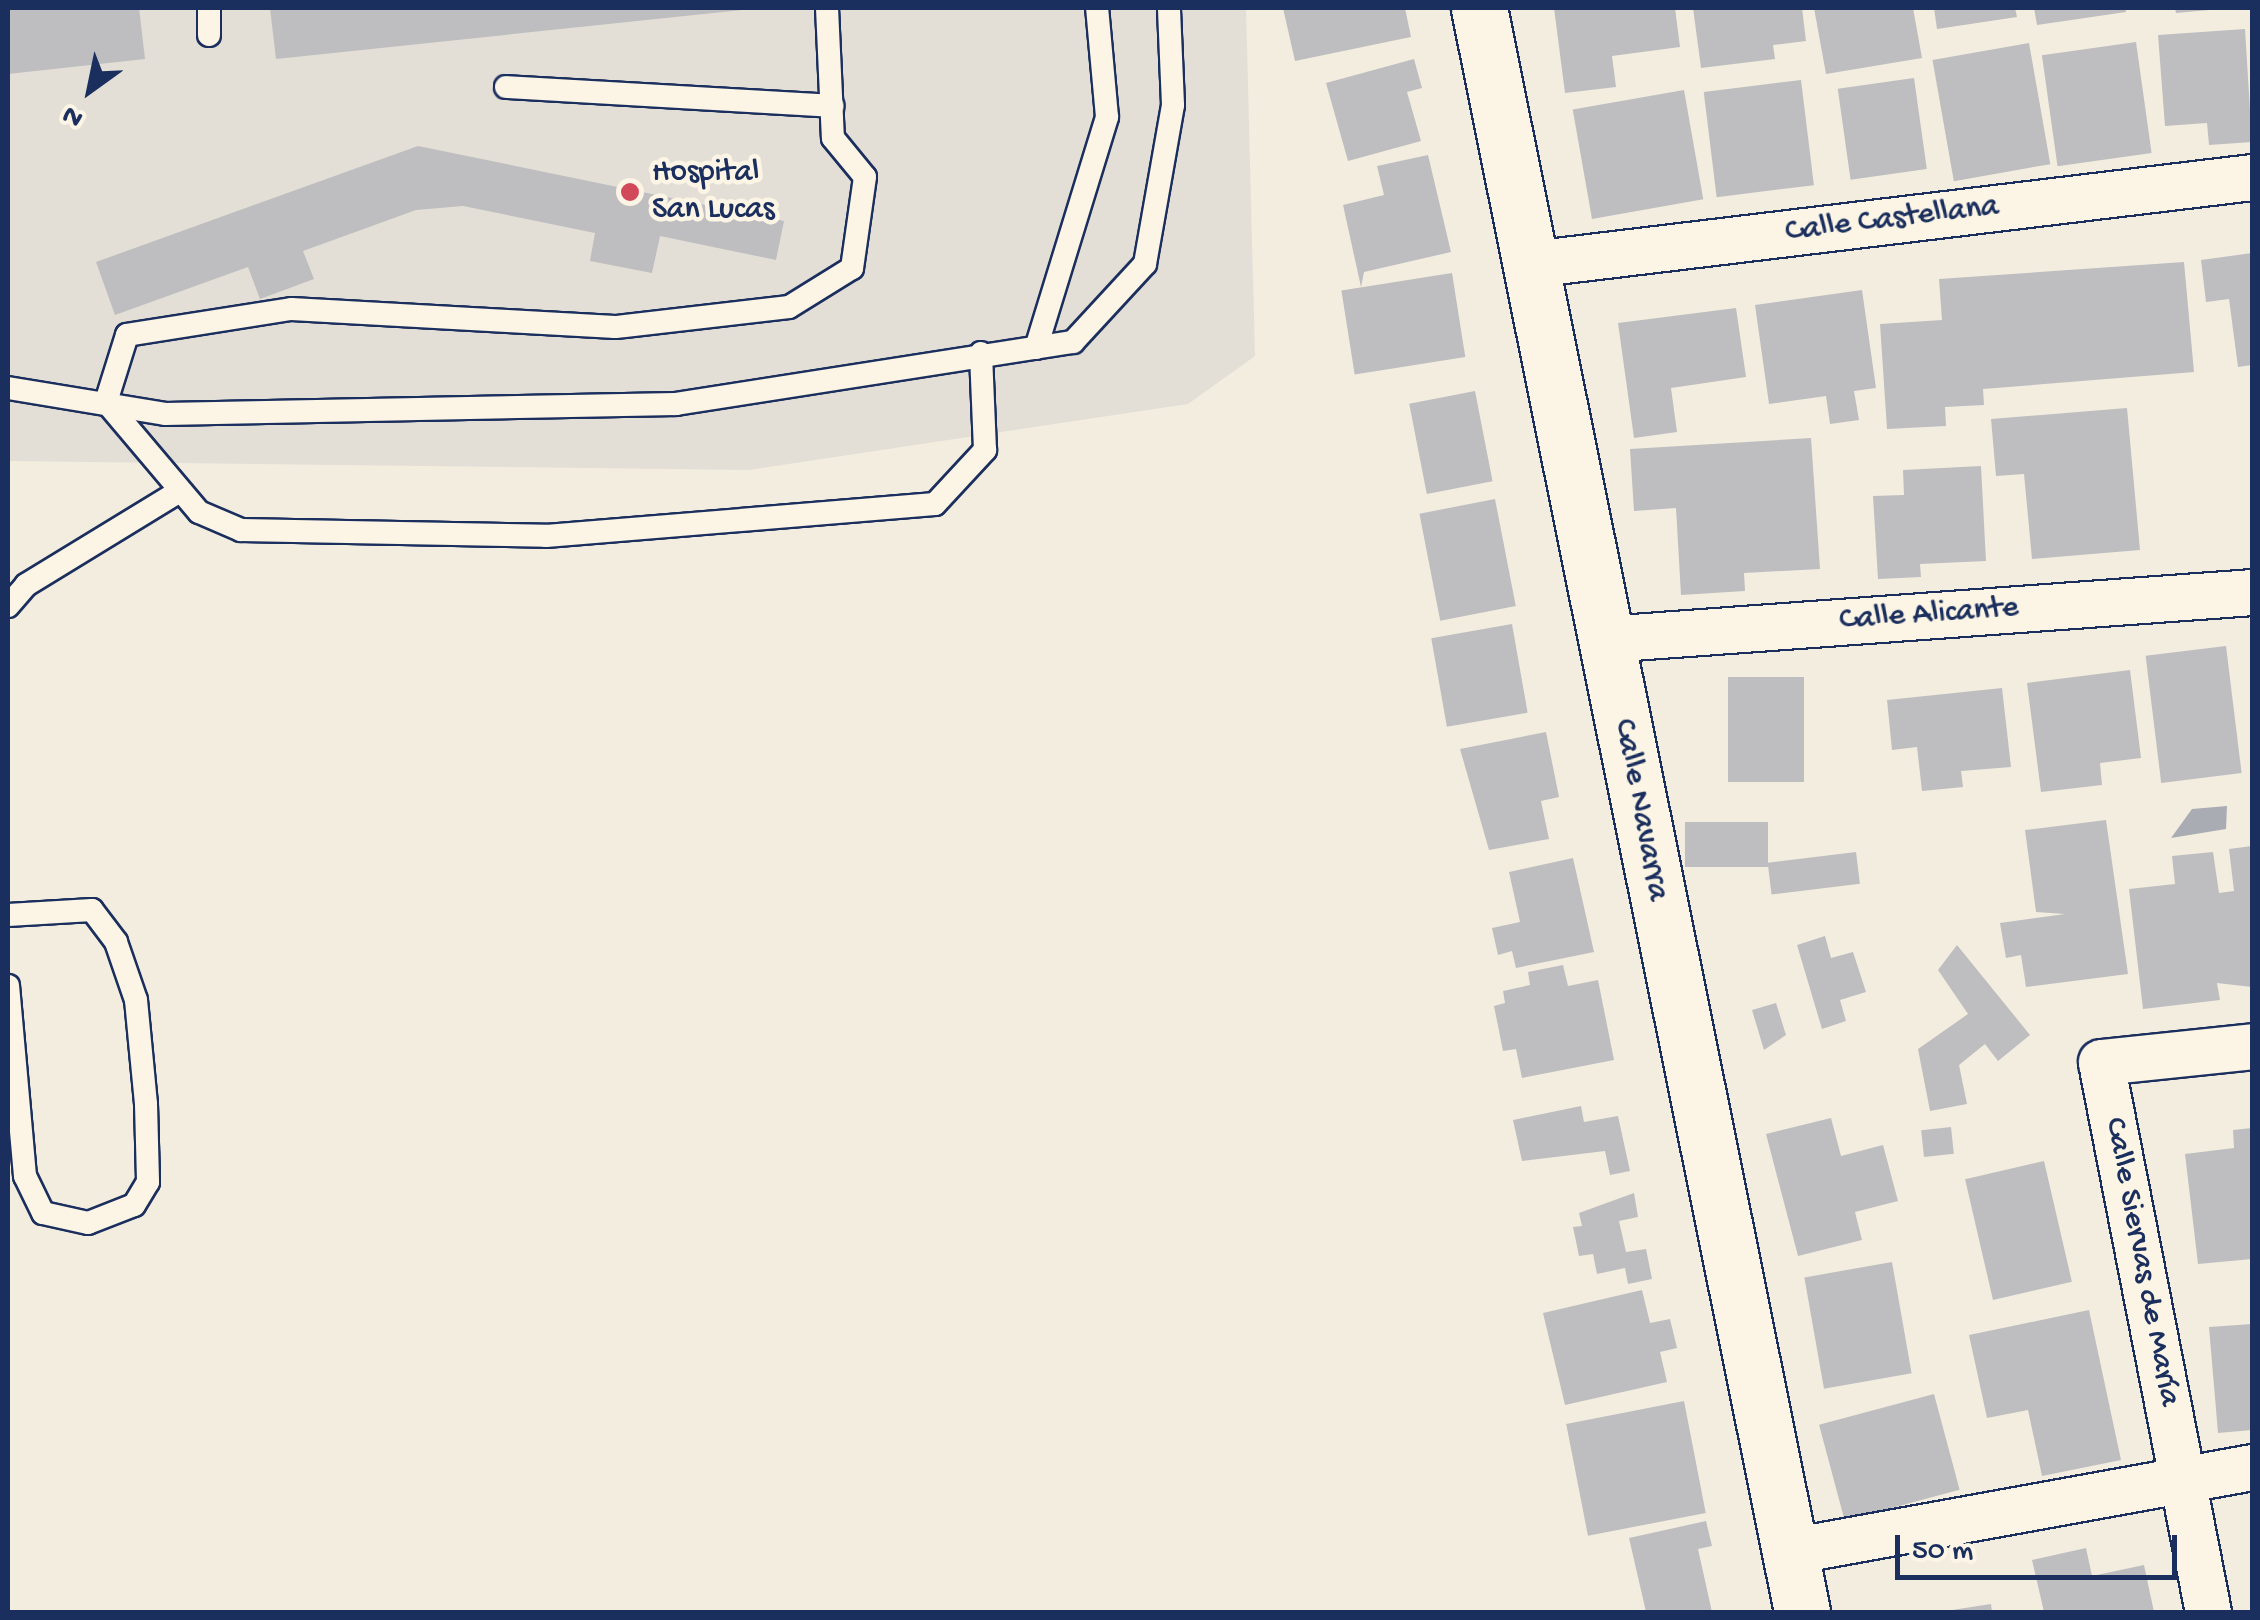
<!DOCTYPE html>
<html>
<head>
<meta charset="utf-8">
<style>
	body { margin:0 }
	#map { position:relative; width:2260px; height:1620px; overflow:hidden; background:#f3ede0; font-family:"Gochi Hand",sans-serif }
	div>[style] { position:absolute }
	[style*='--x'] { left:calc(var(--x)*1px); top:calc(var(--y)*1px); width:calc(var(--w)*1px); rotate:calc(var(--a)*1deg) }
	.built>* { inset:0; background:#e3dfd6 }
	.water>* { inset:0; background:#a9acb3 }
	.building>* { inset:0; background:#bebec0; transform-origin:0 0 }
	.roads { filter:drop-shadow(2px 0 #1b2f5e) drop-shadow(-2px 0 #1b2f5e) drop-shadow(0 2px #1b2f5e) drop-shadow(0 -2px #1b2f5e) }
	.service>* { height:22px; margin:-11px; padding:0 11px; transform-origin:11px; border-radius:11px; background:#fcf5e5 }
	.minor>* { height:45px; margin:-22.5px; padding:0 22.5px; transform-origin:22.5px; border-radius:22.5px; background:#fcf5e5 }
	.tertiary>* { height:55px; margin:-27.5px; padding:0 27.5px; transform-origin:27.5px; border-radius:27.5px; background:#fcf5e5 }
	.dots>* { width:28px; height:28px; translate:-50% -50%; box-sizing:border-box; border:5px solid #fcf5e5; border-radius:50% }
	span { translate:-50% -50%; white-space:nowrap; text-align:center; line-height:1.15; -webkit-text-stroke:9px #fcf5e5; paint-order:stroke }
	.poi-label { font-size:32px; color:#1b2f5e }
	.left { translate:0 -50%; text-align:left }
	.street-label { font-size:32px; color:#1b2f5e }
	.frame { position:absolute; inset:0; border:10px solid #1b2f5e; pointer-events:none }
	.north { position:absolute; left:40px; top:40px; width:100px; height:100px; -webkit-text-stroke:8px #fcf5e5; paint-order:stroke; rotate:213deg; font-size:28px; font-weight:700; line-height:40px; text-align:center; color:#1b2f5e }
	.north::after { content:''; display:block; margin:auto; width:35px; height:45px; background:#1b2f5e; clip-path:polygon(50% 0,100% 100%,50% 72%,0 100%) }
	.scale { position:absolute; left:1895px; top:1535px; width:282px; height:45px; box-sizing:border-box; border:5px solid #1b2f5e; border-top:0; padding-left:12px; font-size:30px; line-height:35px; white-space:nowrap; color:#1b2f5e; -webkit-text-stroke:8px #fcf5e5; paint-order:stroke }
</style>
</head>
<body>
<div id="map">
	<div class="built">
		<div style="clip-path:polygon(8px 8px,1246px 8px,1255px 356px,1188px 404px,749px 470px,8px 461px)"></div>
	</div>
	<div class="water">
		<div style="clip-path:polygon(2227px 806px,2226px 829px,2171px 838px,2192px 809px)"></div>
	</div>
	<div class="building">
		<div style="clip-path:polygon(8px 8px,139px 8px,145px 59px,8px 74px)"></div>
		<div style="clip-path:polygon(270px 8px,742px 8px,742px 10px,276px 59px)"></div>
		<div style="clip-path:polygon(1283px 8px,1405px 8px,1411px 37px,1295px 61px)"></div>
		<div style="clip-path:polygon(1554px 8px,1675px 8px,1680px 47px,1612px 56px,1616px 87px,1565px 93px)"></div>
		<div style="clip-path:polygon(1693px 8px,1802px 8px,1806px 41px,1773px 45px,1775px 59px,1701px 68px)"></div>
		<div style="clip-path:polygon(1814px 8px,1913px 8px,1922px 58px,1826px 74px)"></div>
		<div style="clip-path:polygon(1934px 8px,2015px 8px,2017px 17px,1937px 29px)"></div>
		<div style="clip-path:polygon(2034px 8px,2125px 8px,2126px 12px,2037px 25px)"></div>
		<div style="clip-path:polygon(2175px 8px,2209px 8px,2209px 10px,2176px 13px)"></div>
		<div style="clip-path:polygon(2245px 29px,2252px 142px,2209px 145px,2207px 123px,2165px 126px,2158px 35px)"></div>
		<div style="left:2136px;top:42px;width:112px;height:95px;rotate:82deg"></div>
		<div style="left:2029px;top:43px;width:123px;height:98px;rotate:80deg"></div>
		<div style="clip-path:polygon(1414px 59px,1422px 88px,1407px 92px,1421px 141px,1348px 161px,1326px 83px)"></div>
		<div style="left:1914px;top:78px;width:92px;height:77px;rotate:82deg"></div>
		<div style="left:1801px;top:80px;width:106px;height:98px;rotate:83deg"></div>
		<div style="left:1684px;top:90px;width:111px;height:113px;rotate:80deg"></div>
		<div style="clip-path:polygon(418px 146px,784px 221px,776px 260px,660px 236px,652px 273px,590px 261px,595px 233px,463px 206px,416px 210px,303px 251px,314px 279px,260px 299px,248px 267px,115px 315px,96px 262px)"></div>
		<div style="clip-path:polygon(1428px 155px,1451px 252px,1364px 272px,1361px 287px,1343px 205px,1384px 195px,1377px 166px)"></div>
		<div style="clip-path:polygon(2252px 253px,2252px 365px,2238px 367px,2229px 299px,2206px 302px,2201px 260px)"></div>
		<div style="clip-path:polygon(2184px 262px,2194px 372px,1983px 389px,1984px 405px,1945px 407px,1946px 426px,1887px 429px,1880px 324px,1942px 320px,1939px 279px)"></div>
		<div style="left:1452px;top:273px;width:85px;height:112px;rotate:81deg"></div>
		<div style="clip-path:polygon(1862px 290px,1876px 388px,1854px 391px,1859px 420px,1830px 424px,1826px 396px,1769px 404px,1755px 305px)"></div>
		<div style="clip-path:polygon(1736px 308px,1746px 377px,1671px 388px,1677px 432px,1634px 438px,1618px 323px)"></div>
		<div style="left:1475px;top:391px;width:92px;height:67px;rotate:79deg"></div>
		<div style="clip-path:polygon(2127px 408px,2140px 550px,2032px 559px,2024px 474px,1996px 476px,1991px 419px)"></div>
		<div style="clip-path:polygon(1811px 438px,1820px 569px,1744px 573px,1745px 591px,1681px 595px,1676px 508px,1634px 511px,1630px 449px)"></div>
		<div style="clip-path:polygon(1981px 466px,1986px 561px,1920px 564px,1921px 577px,1878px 579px,1873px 496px,1904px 495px,1903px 470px)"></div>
		<div style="left:1495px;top:499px;width:109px;height:77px;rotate:79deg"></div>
		<div style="left:1512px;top:624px;width:90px;height:82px;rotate:80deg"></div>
		<div style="left:2226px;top:646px;width:128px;height:81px;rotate:83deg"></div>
		<div style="clip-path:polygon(2130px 670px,2141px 758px,2100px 763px,2102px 785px,2041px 792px,2027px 683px)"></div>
		<div style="left:1728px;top:677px;width:76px;height:105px"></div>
		<div style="clip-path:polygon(2002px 688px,2011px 767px,1961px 771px,1963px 787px,1922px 791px,1917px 747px,1892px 750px,1887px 700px)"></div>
		<div style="clip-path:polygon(1546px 732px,1559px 797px,1541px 801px,1549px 839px,1489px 850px,1460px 749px)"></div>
		<div style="clip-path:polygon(2106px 820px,2128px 974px,2026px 987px,2021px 955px,2006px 958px,2000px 923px,2065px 914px,2036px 912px,2025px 830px)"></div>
		<div style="left:1768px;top:822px;width:45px;height:83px;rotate:90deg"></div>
		<div style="clip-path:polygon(2252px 846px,2252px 987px,2217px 983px,2220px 1000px,2143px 1009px,2129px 889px,2175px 884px,2172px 856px,2213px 852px,2219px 893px,2234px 891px,2229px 849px)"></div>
		<div style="left:1856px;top:852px;width:32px;height:89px;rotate:83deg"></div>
		<div style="clip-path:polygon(1573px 858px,1594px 952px,1516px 968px,1512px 951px,1498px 955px,1492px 928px,1520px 922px,1509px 872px)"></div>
		<div style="clip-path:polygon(1825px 936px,1831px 958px,1853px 952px,1866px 992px,1840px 1000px,1846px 1021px,1822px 1029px,1797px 945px)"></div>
		<div style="clip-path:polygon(1957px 945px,2030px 1035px,1998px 1061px,1985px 1044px,1959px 1065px,1967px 1104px,1930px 1111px,1918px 1049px,1968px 1014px,1938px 970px)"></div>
		<div style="clip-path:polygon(1563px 965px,1568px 986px,1598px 980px,1614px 1060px,1522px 1078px,1516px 1049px,1503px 1051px,1494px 1006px,1505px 1003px,1503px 991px,1530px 985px,1528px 972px)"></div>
		<div style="clip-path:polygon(1776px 1003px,1786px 1035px,1764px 1050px,1752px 1010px)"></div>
		<div style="clip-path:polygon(1581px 1106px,1584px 1122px,1618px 1116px,1630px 1171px,1610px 1175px,1605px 1151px,1522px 1161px,1513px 1120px)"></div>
		<div style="clip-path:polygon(1831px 1118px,1841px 1156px,1883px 1145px,1898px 1201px,1855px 1212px,1862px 1240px,1798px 1256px,1766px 1134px)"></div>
		<div style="left:1951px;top:1127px;width:27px;height:30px;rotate:84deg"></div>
		<div style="clip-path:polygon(2252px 1128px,2252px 1259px,2198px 1264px,2185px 1154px,2234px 1148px,2233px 1130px)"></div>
		<div style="left:2044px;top:1161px;width:124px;height:81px;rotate:77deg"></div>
		<div style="clip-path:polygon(1634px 1193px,1638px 1217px,1619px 1221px,1626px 1252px,1646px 1249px,1652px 1279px,1628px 1284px,1625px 1268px,1597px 1274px,1593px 1254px,1579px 1256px,1573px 1227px,1582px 1226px,1579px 1213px)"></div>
		<div style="left:1892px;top:1262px;width:113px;height:89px;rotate:80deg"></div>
		<div style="clip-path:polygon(1642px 1290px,1650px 1323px,1670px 1319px,1677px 1348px,1660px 1352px,1667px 1382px,1565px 1405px,1543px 1313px)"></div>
		<div style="clip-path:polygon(2089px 1310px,2121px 1460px,2042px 1476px,2028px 1410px,1987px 1418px,1969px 1335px)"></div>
		<div style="clip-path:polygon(2252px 1324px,2252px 1430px,2218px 1433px,2209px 1327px)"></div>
		<div style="left:1934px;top:1394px;width:99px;height:119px;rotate:75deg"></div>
		<div style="left:1684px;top:1401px;width:114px;height:120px;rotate:79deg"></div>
		<div style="clip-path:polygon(1706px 1521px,1712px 1546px,1698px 1549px,1712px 1612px,1646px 1612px,1629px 1538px)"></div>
		<div style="clip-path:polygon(2086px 1548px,2092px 1576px,2144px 1565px,2154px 1612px,2044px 1612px,2032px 1560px)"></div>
		<div style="clip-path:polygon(1991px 1604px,1992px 1612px,1952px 1612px,1952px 1610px)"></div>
	</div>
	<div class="roads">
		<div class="service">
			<div style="--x:209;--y:8;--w:27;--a:90"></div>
			<div style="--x:827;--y:8;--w:130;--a:87.4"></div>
			<div style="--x:833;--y:138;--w:50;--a:50.6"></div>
			<div style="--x:865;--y:177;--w:92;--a:98.1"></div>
			<div style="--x:852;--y:268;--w:74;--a:148.2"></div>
			<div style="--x:789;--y:307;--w:175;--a:173.4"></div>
			<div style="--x:615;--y:327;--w:324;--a:-176.8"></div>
			<div style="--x:291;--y:309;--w:166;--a:171"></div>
			<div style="--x:127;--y:335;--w:70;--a:107.4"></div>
			<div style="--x:106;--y:402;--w:144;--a:49.8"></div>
			<div style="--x:199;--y:512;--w:46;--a:23.2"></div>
			<div style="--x:241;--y:530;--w:305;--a:1.1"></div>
			<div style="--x:546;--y:536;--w:390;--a:-4.7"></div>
			<div style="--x:935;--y:504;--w:74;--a:-47.2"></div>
			<div style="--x:985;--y:450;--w:97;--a:-92.4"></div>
			<div style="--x:506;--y:87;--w:327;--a:3.3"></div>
			<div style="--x:1036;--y:348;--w:242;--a:-72.9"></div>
			<div style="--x:1107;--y:117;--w:109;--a:-95.2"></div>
			<div style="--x:8;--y:388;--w:159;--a:9.4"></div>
			<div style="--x:165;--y:414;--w:511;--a:-1.12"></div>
			<div style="--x:676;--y:404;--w:402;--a:-8.9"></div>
			<div style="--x:1073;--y:342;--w:106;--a:-47.3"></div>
			<div style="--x:1145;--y:264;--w:161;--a:-80"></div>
			<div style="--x:1173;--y:105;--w:97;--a:-92.4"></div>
			<div style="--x:8;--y:606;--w:28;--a:-49"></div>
			<div style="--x:26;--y:585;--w:180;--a:-31.4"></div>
			<div style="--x:8;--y:915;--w:84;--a:-3.4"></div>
			<div style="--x:92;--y:910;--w:40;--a:53"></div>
			<div style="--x:116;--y:942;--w:61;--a:71"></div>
			<div style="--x:136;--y:1000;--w:104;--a:84.5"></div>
			<div style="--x:146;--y:1104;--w:78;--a:88.5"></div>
			<div style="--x:148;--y:1182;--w:27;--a:121"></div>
			<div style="--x:134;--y:1205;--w:49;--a:158.6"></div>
			<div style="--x:88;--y:1223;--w:46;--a:-167.5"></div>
			<div style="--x:43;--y:1213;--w:41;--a:-115.9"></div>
			<div style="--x:25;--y:1176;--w:191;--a:-95.1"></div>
		</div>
		<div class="minor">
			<div style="--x:1531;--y:264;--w:726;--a:-6.88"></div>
			<div style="--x:1605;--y:639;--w:649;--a:-4.15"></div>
			<div style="--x:1790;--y:1551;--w:470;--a:-10.3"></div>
			<div style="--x:2208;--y:1612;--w:560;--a:-101.01"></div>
			<div style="--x:2101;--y:1062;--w:152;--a:-6"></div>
		</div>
		<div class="tertiary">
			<div style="--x:1479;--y:8;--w:1636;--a:78.61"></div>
		</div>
	</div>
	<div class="dots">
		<div style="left:630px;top:192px;background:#d1495b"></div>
	</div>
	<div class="poi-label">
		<span class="left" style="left:652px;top:192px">Hospital<br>San Lucas</span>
	</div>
	<div class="street-label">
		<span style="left:1892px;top:220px;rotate:-7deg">Calle Castellana</span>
		<span style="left:1929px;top:615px;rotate:-4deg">Calle Alicante</span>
		<span style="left:1640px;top:810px;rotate:79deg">Calle Navarra</span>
		<span style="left:2141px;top:1262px;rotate:79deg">Calle Siervas de María</span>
	</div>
	<div class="frame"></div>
	<div class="north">N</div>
	<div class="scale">50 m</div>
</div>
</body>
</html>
